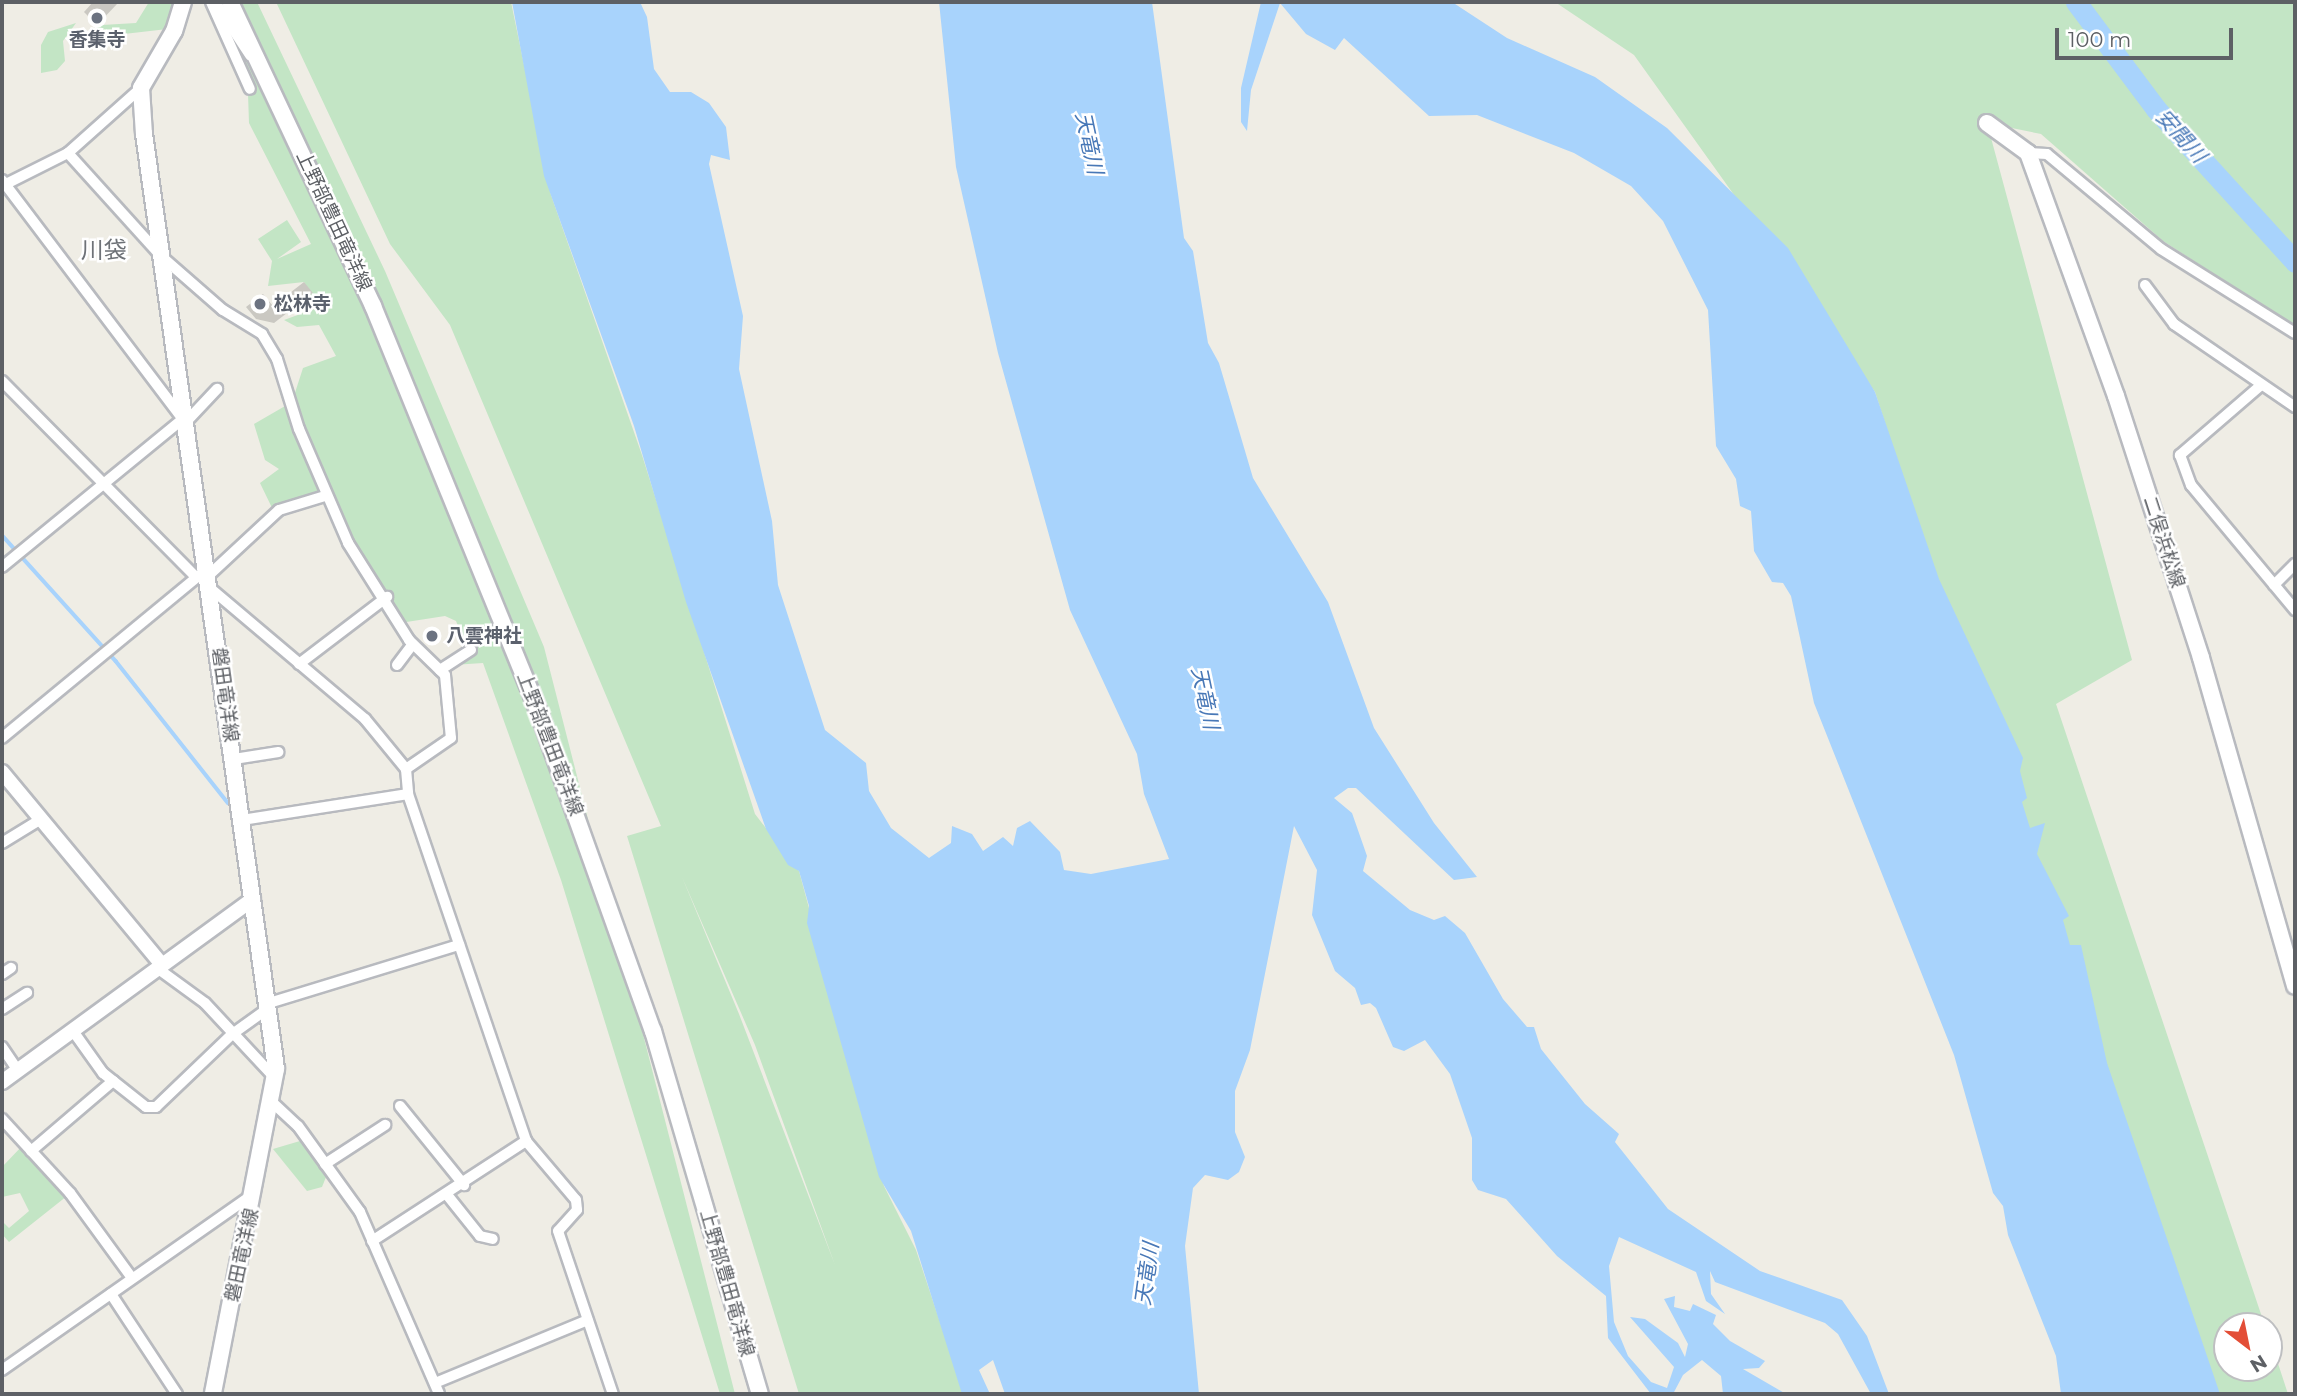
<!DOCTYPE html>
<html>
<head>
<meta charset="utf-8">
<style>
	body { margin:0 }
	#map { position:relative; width:2297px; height:1396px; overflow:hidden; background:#efede5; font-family:Montserrat,"Noto Sans JP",sans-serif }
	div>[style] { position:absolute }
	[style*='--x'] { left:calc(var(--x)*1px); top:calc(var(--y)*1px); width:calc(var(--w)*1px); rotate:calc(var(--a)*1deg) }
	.green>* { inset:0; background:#c3e5c5 }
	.water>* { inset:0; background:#a8d3fc }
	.stream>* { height:3.5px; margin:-1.75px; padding:0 1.75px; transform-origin:1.75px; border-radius:1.75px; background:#a8d3fc }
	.river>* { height:21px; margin:-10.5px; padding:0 10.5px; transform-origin:10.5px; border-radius:10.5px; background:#a8d3fc }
	.building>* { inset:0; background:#cac8c2 }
	.roads { filter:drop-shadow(2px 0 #b8babf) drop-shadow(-2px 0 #b8babf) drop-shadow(0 2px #b8babf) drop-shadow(0 -2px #b8babf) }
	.minor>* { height:10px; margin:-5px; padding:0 5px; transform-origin:5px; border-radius:5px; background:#fff }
	.tertiary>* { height:14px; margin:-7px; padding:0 7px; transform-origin:7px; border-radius:7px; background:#fff }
	.secondary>* { height:16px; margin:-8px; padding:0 8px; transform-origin:8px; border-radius:8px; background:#fff }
	.dots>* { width:19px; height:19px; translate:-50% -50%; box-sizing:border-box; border:4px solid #fff; border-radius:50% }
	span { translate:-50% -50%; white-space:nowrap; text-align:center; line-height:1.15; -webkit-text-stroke:5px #fff; paint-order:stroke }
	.worship-label { font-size:19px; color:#5b616d; font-weight:700 }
	.left { translate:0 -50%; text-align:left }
	.street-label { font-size:19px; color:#5d6065 }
	.water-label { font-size:21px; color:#4878b7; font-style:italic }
	.quarter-label { font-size:23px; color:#6e7277 }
	.frame { position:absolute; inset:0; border:4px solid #5d6065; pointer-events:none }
	.north { position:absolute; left:2213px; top:1312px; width:70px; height:70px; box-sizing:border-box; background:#fff; border:2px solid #bebfc1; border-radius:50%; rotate:148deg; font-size:19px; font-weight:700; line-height:28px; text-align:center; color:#5d6065 }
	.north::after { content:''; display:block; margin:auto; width:24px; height:32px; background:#e34e37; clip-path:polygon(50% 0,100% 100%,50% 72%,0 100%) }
	.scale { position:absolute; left:2055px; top:28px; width:178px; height:32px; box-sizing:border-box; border:4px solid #5d6065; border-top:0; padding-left:9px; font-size:21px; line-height:24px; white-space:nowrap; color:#5d6065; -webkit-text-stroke:5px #fff; paint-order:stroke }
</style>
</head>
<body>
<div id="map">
	<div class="green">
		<div style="clip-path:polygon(149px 2px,183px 2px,176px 28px,124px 34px,114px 42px,92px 35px,90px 30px,102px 25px,136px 23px)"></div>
		<div style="clip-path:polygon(207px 2px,257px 2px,385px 271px,544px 647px,735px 1394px,720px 1394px,561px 880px,483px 663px,453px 665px,466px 646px,456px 621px,445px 616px,400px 623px,344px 535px,314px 471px,321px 497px,275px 514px,260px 483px,279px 469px,265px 460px,254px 424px,292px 402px,303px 368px,336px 356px,319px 325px,297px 327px,284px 320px,317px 308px,304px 282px,268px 286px,272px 261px,258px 239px,287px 220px,301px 242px,277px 259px,311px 244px,249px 123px,248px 94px)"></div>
		<div style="clip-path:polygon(evenodd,276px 2px,511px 2px,551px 195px,642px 455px,755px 814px,799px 871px,884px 1186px,916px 1250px,964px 1394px,799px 1394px,627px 836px,661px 826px,450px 325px,390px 244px,276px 2px,682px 877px,755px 1045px,835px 1265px,739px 1014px,682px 877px)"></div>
		<div style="clip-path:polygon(1555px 2px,2295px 2px,2295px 326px,2163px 241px,2041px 134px,1987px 123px,2132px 660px,2056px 704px,2265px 1326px,2227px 1326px,2227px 1368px,2269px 1368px,2269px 1336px,2288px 1394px,2199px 1394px,1875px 392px,1634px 55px)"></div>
		<div style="clip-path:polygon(76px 23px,63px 41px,65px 61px,57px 70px,41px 73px,41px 45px,48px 32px)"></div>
		<div style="clip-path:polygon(300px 1141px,326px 1177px,322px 1187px,307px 1191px,273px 1149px)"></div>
		<div style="clip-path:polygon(24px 1144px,67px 1196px,9px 1242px,2px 1234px,2px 1221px,9px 1228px,29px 1211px,20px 1193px,2px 1197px,2px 1167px)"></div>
	</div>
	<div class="water">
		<div style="clip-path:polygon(512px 2px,640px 2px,647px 17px,654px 69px,670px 92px,691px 92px,709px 103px,726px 127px,730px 160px,711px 155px,709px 164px,743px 316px,739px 369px,772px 521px,778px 585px,825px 730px,866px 763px,869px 791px,891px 828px,929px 858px,951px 843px,952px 826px,972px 834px,983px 851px,1003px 837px,1013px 846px,1017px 828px,1030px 821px,1060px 852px,1064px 870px,1091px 874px,1169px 859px,1144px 794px,1137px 754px,1070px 610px,998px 353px,956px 167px,939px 2px,1152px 2px,1184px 238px,1193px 251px,1208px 343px,1219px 363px,1253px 478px,1328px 602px,1374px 728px,1434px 823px,1477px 877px,1454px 880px,1356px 788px,1348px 788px,1334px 798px,1352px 813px,1367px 856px,1363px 871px,1410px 910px,1434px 920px,1445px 916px,1465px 933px,1503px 999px,1527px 1027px,1534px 1027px,1541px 1049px,1585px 1104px,1619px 1134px,1615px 1142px,1668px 1209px,1760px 1271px,1842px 1300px,1867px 1336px,1889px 1394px,1871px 1394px,1838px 1334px,1825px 1323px,1715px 1282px,1710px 1271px,1711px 1294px,1725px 1314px,1706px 1301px,1696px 1272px,1619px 1237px,1609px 1266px,1614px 1322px,1628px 1356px,1651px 1382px,1667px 1388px,1674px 1367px,1630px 1317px,1645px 1319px,1678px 1343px,1685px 1357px,1688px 1344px,1664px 1299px,1675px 1296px,1674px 1307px,1690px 1311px,1693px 1304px,1716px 1315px,1713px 1324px,1730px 1341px,1765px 1361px,1759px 1368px,1743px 1369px,1786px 1394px,1723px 1394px,1721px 1376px,1702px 1360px,1683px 1375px,1673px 1394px,1651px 1394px,1608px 1338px,1606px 1296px,1557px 1256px,1506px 1199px,1478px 1190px,1472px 1180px,1472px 1138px,1450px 1074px,1425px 1040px,1404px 1051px,1393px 1047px,1376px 1008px,1370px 1003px,1361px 1005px,1355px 988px,1335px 971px,1312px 915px,1317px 870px,1294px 826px,1250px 1050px,1235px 1091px,1235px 1132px,1245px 1157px,1239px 1172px,1228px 1180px,1205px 1175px,1193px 1188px,1185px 1246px,1199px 1394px,1005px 1394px,993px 1360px,979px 1370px,990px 1394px,962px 1394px,911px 1231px,879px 1177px,807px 923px,809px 906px,799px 871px,788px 865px,766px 829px,686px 602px,634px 426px,544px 176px)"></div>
		<div style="clip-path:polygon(1261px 2px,1452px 2px,1507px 38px,1595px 77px,1667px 128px,1788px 248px,1875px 392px,1939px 579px,2023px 758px,2020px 771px,2027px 798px,2022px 802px,2030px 828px,2045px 823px,2037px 854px,2069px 916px,2063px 920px,2070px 945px,2081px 945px,2107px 1063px,2220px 1394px,2061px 1394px,2056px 1356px,2008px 1235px,2003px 1206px,1993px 1193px,1954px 1055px,1814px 703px,1791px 596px,1783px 583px,1772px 582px,1754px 551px,1751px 511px,1740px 506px,1736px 479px,1716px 446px,1708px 310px,1663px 221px,1631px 186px,1574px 153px,1477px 115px,1429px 116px,1344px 38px,1335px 50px,1306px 34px,1280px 3px,1251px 90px,1247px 131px,1241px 122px,1241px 88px)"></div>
	</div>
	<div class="stream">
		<div style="--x:2;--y:535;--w:170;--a:47.9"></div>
		<div style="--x:116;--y:661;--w:181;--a:51.7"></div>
	</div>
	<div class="river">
		<div style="--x:2076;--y:2;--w:134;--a:53.2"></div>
		<div style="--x:2156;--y:109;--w:207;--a:47.7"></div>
	</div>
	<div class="building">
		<div style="clip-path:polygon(93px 2px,119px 2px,97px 25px,84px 12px)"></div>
		<div style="clip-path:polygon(304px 282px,313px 293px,274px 323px,256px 319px,246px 307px,263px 294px,273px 306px)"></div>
	</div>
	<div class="roads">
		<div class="minor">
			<div style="--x:211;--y:2;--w:95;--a:65.9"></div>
			<div style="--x:215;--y:2;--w:64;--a:56.6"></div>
			<div style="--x:68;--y:153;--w:139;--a:47.9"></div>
			<div style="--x:161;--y:256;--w:82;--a:41.1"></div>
			<div style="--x:223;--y:310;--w:46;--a:31.6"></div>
			<div style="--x:262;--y:334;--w:29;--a:59"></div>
			<div style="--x:277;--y:359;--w:73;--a:72.6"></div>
			<div style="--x:299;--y:429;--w:124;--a:66.7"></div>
			<div style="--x:348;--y:543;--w:115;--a:57.8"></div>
			<div style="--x:409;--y:640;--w:50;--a:44.2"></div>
			<div style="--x:445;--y:675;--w:63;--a:84.6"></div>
			<div style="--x:451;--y:738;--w:55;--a:145.4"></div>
			<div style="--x:2028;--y:153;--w:19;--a:3"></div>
			<div style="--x:2047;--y:154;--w:148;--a:39.8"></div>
			<div style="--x:2161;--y:249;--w:158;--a:32.1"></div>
			<div style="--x:2;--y:180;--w:297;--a:52.9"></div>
			<div style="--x:2;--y:186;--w:74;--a:-26.6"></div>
			<div style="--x:68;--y:153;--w:98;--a:-41.7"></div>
			<div style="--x:2145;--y:285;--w:49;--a:53.4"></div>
			<div style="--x:2174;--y:324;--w:147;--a:34.4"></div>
			<div style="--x:2;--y:381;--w:276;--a:45.3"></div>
			<div style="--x:2260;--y:386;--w:106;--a:139.2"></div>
			<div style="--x:2180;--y:455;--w:32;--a:70"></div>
			<div style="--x:2191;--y:485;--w:163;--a:50.2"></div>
			<div style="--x:185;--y:423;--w:47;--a:-46.7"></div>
			<div style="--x:2;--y:567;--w:237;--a:-39.3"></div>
			<div style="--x:208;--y:576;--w:97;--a:-42.9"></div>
			<div style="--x:279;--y:510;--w:48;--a:-16.9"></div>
			<div style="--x:2274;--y:585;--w:30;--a:-45"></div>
			<div style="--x:210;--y:588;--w:203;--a:40.2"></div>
			<div style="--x:365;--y:719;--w:65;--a:50.6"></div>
			<div style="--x:406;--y:769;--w:25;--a:85"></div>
			<div style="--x:408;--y:794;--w:367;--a:71.2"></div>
			<div style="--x:526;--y:1141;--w:77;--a:49.7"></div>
			<div style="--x:576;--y:1200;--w:10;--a:84"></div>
			<div style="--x:577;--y:1210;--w:28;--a:132"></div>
			<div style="--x:558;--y:1231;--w:172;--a:71.4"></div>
			<div style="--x:299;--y:664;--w:111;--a:-37.3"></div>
			<div style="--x:397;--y:665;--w:26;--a:-53"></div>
			<div style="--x:440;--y:670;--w:37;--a:-33"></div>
			<div style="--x:2;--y:738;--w:258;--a:-39.5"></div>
			<div style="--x:234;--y:759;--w:45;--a:-9"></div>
			<div style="--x:242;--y:820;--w:168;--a:-8.9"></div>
			<div style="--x:2;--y:843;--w:46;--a:-31.6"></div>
			<div style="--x:157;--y:968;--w:59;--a:36.1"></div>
			<div style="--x:205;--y:1003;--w:103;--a:47"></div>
			<div style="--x:2;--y:974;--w:11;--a:-34"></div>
			<div style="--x:269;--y:1003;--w:199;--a:-17"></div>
			<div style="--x:2;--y:1009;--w:30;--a:-33"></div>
			<div style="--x:73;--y:1031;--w:52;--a:54.5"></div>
			<div style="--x:103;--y:1073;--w:55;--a:38.3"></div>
			<div style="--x:146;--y:1107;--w:10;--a:0"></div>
			<div style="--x:156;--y:1107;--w:104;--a:-43.8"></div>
			<div style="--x:231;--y:1035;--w:48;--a:-35.7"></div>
			<div style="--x:2;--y:1047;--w:27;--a:56"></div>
			<div style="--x:272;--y:1102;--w:35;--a:43"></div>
			<div style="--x:298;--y:1126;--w:106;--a:54.2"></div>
			<div style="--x:360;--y:1212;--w:198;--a:66.5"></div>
			<div style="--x:400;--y:1106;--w:102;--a:51"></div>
			<div style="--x:2;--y:1119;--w:100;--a:47.4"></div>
			<div style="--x:70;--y:1193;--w:105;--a:53.9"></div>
			<div style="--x:31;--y:1151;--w:108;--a:-40.5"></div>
			<div style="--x:325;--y:1164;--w:72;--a:-33"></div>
			<div style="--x:448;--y:1196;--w:51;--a:51.3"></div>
			<div style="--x:480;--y:1236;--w:13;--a:13"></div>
			<div style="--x:372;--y:1241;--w:184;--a:-33"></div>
			<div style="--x:111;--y:1294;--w:120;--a:56.6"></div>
			<div style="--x:2;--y:1370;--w:305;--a:-35"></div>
			<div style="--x:435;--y:1383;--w:165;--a:-22.4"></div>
		</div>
		<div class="tertiary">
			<div style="--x:2;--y:772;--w:251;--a:50.3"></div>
			<div style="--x:2;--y:1082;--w:311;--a:-36.1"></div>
		</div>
		<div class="secondary">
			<div style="--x:183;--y:2;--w:30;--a:107"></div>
			<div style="--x:174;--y:31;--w:66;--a:120.1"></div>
			<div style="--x:141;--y:88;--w:46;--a:86.3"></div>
			<div style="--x:144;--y:134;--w:944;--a:81.96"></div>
			<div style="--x:276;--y:1069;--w:331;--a:101"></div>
			<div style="--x:230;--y:2;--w:336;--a:64.8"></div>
			<div style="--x:373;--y:306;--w:443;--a:67.8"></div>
			<div style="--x:540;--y:716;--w:335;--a:70.3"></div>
			<div style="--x:653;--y:1031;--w:378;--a:73.6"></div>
			<div style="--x:1987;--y:123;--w:51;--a:36.2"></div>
			<div style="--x:2028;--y:153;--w:258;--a:70.1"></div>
			<div style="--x:2116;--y:396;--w:275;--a:72"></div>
			<div style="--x:2201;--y:658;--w:341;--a:74"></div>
		</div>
	</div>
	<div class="dots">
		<div style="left:97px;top:18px;background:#6b7280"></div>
		<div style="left:260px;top:304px;background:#6b7280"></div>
		<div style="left:432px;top:636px;background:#6b7280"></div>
	</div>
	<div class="worship-label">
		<span style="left:97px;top:40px">香集寺</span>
		<span class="left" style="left:274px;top:304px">松林寺</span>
		<span class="left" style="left:446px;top:636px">八雲神社</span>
	</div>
	<div class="street-label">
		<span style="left:334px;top:221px;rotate:65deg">上野部豊田竜洋線</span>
		<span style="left:2164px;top:542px;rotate:72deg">二俣浜松線</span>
		<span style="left:225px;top:695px;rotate:82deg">磐田竜洋線</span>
		<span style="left:550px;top:744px;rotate:69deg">上野部豊田竜洋線</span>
		<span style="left:242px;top:1255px;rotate:-78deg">磐田竜洋線</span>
		<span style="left:727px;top:1283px;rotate:74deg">上野部豊田竜洋線</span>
	</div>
	<div class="water-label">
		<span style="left:2181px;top:136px;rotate:48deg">安間川</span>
		<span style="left:1089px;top:143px;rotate:78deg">天竜川</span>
		<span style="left:1205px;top:698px;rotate:78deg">天竜川</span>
		<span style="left:1147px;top:1274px;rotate:-82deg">天竜川</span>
	</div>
	<div class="quarter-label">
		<span style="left:104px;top:250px">川袋</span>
	</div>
	<div class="frame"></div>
	<div class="north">N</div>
	<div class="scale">100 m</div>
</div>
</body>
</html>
